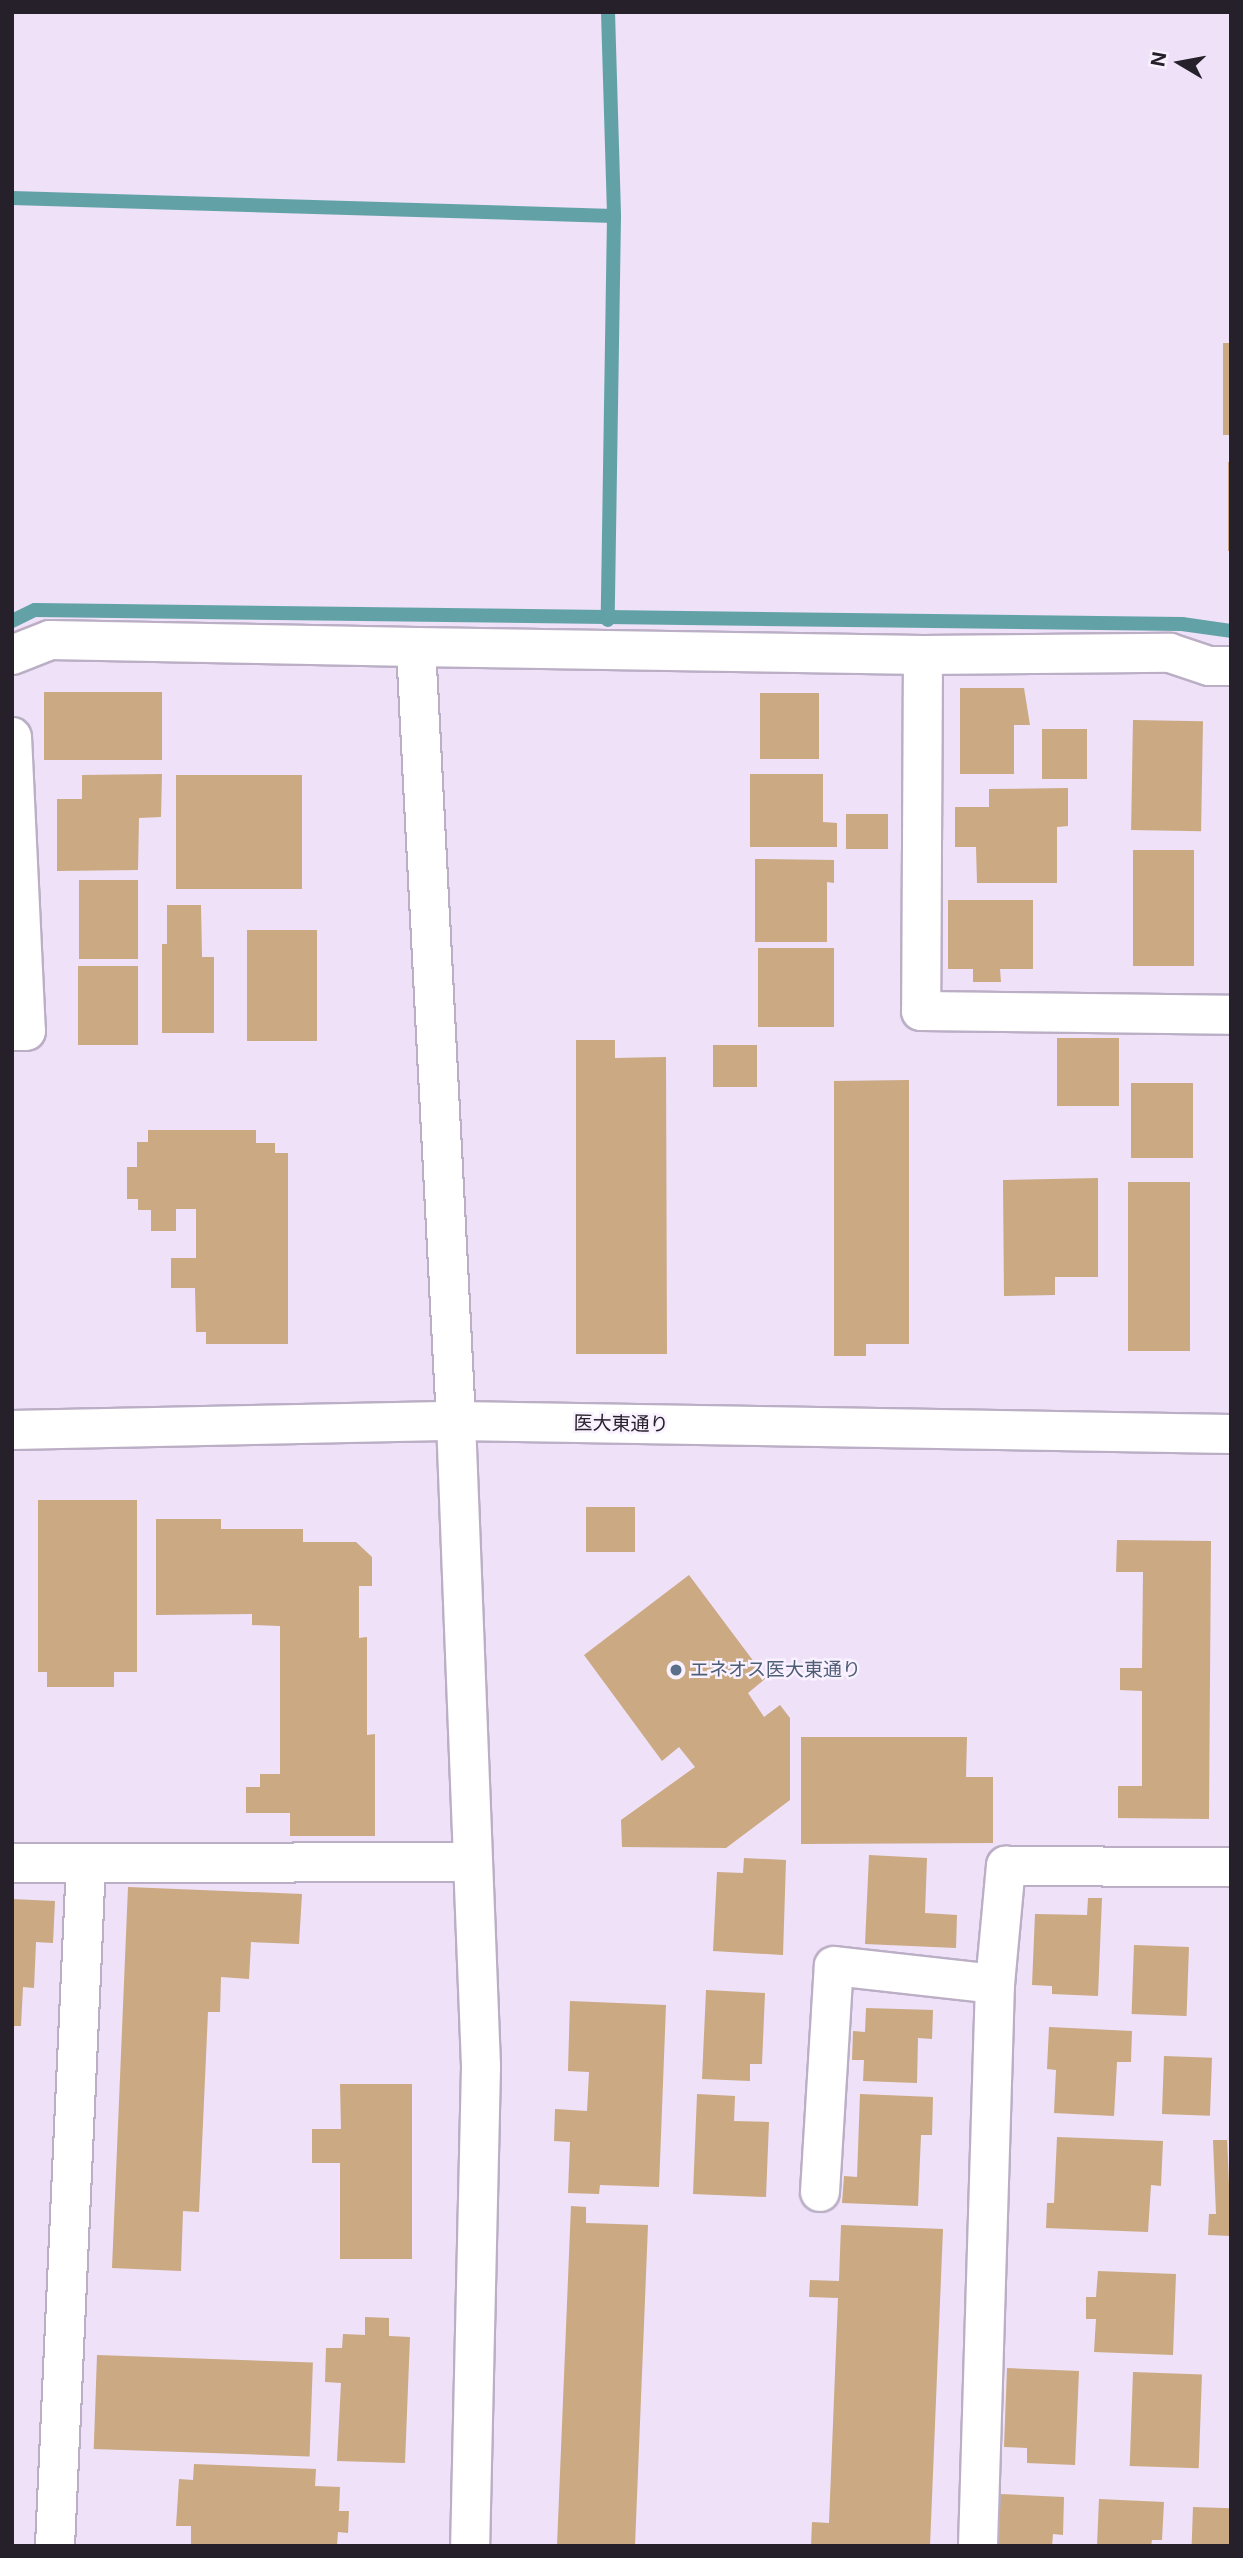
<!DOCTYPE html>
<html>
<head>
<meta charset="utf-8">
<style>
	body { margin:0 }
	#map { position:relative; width:1243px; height:2558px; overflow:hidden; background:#eee1f8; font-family:Inter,"Noto Sans JP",sans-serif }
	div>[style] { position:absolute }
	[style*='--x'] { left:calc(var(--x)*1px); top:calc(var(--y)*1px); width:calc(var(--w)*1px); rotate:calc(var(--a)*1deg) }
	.stream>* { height:14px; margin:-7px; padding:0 7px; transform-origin:7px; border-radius:7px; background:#62a2a7 }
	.building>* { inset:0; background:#cba982; transform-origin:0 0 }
	.roads { filter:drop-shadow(2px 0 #bbafc5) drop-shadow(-2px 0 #bbafc5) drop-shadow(0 2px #bbafc5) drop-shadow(0 -2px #bbafc5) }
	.minor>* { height:38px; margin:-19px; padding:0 19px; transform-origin:19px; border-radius:19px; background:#fff }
	.tertiary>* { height:38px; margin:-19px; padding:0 19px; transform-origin:19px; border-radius:19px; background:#fff }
	.dots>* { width:19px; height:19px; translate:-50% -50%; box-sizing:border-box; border:4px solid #f9f1ff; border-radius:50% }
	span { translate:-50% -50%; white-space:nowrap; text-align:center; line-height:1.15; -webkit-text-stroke:5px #f9f1ff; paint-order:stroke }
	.street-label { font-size:19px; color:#252029 }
	.service-label { font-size:19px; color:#4e5e75 }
	.left { translate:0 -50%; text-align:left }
	.frame { position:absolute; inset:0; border:14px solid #252029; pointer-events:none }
	.north { position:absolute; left:1145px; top:28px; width:70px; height:70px; -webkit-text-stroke:5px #f9f1ff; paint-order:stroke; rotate:280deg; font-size:19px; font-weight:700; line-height:28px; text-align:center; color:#252029 }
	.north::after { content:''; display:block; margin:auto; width:24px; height:32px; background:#252029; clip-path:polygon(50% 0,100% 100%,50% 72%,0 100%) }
</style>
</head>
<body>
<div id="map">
	<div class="stream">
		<div style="--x:608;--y:12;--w:204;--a:88.3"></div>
		<div style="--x:614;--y:216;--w:404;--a:90.9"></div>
		<div style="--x:12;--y:198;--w:602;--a:1.71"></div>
		<div style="--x:12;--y:621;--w:25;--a:-26"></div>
		<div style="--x:35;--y:610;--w:1147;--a:0.7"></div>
		<div style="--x:1182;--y:624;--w:49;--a:8.1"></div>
	</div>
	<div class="building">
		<div style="left:1223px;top:343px;width:8px;height:92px"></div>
		<div style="left:1228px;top:462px;width:3px;height:89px"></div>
		<div style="clip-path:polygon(960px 688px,1024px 688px,1030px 725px,1014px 725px,1014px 774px,960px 774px)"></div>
		<div style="left:44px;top:692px;width:118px;height:68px"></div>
		<div style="left:760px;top:693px;width:59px;height:66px"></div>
		<div style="left:1133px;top:720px;width:70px;height:110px;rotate:1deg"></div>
		<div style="left:1042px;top:729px;width:45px;height:50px"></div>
		<div style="clip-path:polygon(162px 774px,161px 817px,139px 818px,138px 870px,57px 871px,57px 799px,82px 799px,82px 775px)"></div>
		<div style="clip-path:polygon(750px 774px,823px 774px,823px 822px,837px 823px,837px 847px,750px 847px)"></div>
		<div style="left:302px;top:775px;width:114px;height:126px;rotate:90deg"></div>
		<div style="clip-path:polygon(1068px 788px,1068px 826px,1057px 827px,1057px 883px,977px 883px,976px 847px,955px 847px,955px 807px,989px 807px,989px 789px)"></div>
		<div style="left:888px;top:814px;width:35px;height:42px;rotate:90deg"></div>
		<div style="left:1133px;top:850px;width:61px;height:116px"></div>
		<div style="clip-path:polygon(755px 859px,834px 860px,834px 883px,827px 882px,827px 942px,755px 942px)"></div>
		<div style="left:138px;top:880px;width:79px;height:59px;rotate:90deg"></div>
		<div style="clip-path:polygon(948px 900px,1033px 900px,1033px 969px,1000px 969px,1001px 982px,973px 982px,973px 969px,948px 969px)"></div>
		<div style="clip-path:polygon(167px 905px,201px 905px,202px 957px,214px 957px,214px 1033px,162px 1033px,162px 944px,167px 944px)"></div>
		<div style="left:247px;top:930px;width:70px;height:111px"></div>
		<div style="left:758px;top:948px;width:76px;height:79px"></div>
		<div style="left:78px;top:966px;width:60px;height:79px"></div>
		<div style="left:1057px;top:1038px;width:62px;height:68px"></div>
		<div style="clip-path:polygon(576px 1040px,615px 1040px,615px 1058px,666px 1057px,667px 1354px,576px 1354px)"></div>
		<div style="left:713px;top:1045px;width:44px;height:42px"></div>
		<div style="clip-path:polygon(909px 1080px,909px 1344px,866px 1344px,866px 1356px,834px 1356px,834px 1081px)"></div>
		<div style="left:1131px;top:1083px;width:62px;height:75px"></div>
		<div style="clip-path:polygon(148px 1130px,256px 1130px,256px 1143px,275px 1143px,275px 1153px,288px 1153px,288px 1344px,206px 1344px,206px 1332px,196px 1332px,195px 1288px,171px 1288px,171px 1258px,196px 1258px,196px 1209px,176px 1209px,176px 1231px,151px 1231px,151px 1210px,138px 1210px,138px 1199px,127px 1199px,127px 1167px,137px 1167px,137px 1142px,148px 1142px)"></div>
		<div style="clip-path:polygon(1098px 1178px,1098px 1277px,1055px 1277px,1055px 1295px,1004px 1296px,1003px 1180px)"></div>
		<div style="left:1190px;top:1182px;width:169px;height:62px;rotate:90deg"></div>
		<div style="clip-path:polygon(38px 1500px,137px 1500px,137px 1672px,114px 1672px,114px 1687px,47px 1687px,47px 1672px,38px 1672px)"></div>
		<div style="left:586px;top:1507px;width:49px;height:45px"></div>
		<div style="clip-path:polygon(156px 1519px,221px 1519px,221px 1529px,303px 1529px,303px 1542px,356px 1542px,372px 1557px,372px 1586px,359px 1586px,359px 1638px,367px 1637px,367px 1735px,375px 1734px,375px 1836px,290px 1836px,290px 1813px,246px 1813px,246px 1787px,260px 1787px,260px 1774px,280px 1774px,280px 1626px,252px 1625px,252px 1614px,156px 1615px)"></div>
		<div style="clip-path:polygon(1117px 1540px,1211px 1541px,1209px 1819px,1118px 1818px,1118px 1786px,1142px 1786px,1142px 1691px,1120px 1690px,1120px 1668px,1142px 1668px,1143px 1572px,1116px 1572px)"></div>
		<div style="clip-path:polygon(689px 1575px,766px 1678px,748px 1693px,764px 1717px,780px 1705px,790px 1718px,790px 1800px,726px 1848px,622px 1847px,621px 1820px,695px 1767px,679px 1747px,662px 1761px,584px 1655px)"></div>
		<div style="clip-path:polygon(801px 1737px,967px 1737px,966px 1777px,993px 1777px,993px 1843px,801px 1844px)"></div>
		<div style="clip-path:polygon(869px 1855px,927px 1858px,925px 1913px,957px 1915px,956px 1948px,865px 1944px)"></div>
		<div style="clip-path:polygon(744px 1858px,786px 1860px,783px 1955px,713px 1951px,717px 1872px,743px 1873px)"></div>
		<div style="clip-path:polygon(128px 1887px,302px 1894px,299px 1944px,251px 1942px,249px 1979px,221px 1977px,220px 2012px,208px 2012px,199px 2212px,183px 2211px,181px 2271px,112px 2268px)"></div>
		<div style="clip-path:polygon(1088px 1898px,1102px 1898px,1098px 1996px,1052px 1994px,1052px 1986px,1032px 1985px,1035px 1914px,1087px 1915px)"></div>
		<div style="clip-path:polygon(12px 1899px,55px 1901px,53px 1943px,36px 1942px,34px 1988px,23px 1987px,21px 2026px,12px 2026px)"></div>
		<div style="left:1134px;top:1945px;width:55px;height:69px;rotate:2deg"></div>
		<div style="clip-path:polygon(706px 1990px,765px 1993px,762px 2064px,750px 2064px,750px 2081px,702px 2079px)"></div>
		<div style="clip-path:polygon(570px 2001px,666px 2005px,659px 2187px,600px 2185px,599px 2194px,568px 2193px,570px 2142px,554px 2141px,555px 2109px,587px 2111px,589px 2072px,568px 2071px)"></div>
		<div style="clip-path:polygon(866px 2008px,933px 2010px,932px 2039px,918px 2038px,917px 2083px,863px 2081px,864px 2060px,852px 2060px,853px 2031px,865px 2032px)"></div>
		<div style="clip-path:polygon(1049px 2027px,1132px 2031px,1131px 2062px,1117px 2062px,1114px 2116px,1054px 2113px,1056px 2070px,1047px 2069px)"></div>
		<div style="left:1164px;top:2056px;width:48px;height:58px;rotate:2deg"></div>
		<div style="clip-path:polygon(340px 2084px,412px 2084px,412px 2259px,340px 2259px,340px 2163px,312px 2163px,312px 2129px,341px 2129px)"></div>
		<div style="clip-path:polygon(697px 2094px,735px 2096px,734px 2121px,769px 2122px,766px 2197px,693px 2194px)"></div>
		<div style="clip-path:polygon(860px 2094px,933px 2097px,932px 2135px,921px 2135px,918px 2206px,842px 2203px,844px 2176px,857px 2177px)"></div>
		<div style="clip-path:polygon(1227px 2135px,1231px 2236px,1208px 2235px,1209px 2214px,1216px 2214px,1213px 2140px,1227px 2140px)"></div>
		<div style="clip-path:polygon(1057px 2137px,1163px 2141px,1161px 2186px,1151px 2185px,1148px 2232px,1046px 2228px,1047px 2203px,1054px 2203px)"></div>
		<div style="clip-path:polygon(571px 2206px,586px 2207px,586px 2223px,648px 2225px,635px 2546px,557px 2546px)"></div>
		<div style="clip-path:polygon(841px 2225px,943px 2229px,930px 2546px,811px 2546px,812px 2522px,829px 2523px,838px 2298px,809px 2297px,810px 2280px,839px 2281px)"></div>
		<div style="clip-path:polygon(1098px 2271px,1176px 2274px,1173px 2355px,1094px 2352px,1096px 2319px,1086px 2319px,1086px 2297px,1096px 2297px)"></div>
		<div style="clip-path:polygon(365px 2317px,389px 2318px,389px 2336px,410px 2337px,405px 2463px,337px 2461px,341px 2383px,325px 2382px,326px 2348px,342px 2348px,343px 2334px,365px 2335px)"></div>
		<div style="left:97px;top:2355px;width:216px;height:94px;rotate:2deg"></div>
		<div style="clip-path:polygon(1007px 2368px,1079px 2371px,1075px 2465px,1027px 2463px,1027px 2448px,1004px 2447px)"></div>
		<div style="left:1133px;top:2372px;width:69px;height:94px;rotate:2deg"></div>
		<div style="clip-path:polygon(194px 2464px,316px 2469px,315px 2486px,340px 2487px,339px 2511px,349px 2511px,348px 2533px,338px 2532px,337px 2546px,191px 2546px,191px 2526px,176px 2526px,179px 2479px,193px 2480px)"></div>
		<div style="clip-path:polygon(1000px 2494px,1064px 2497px,1063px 2535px,1053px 2534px,1052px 2546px,998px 2546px)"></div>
		<div style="clip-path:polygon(1099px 2499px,1164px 2502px,1162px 2540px,1152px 2540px,1151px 2546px,1097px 2546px)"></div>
		<div style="left:1193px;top:2507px;width:38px;height:39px;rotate:2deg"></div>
	</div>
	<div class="roads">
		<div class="minor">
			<div style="--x:416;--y:647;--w:507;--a:0.9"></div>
			<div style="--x:923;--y:655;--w:247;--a:-0.5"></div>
			<div style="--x:1170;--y:653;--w:41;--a:18.4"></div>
			<div style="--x:1209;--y:666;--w:22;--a:0"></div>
			<div style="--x:12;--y:655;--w:41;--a:-21.5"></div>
			<div style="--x:50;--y:640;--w:366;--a:1.1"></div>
			<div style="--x:416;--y:647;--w:775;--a:87.04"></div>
			<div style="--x:923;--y:655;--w:356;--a:90.3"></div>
			<div style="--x:921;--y:1011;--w:310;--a:0.7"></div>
			<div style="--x:12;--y:737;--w:294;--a:87.3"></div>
			<div style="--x:26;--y:1031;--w:14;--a:180"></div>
			<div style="--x:12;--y:1863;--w:461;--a:-0.1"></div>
			<div style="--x:820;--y:2192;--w:226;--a:-86.5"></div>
			<div style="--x:834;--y:1966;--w:162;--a:6.4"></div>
			<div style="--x:55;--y:2546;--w:683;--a:-87.4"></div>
			<div style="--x:978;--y:2546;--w:562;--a:-88.27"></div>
			<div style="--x:995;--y:1984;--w:119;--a:-84.7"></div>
			<div style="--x:1006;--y:1866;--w:225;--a:0.3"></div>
		</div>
		<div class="tertiary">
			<div style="--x:456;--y:1421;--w:646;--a:87.78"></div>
			<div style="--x:481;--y:2067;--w:479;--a:91.3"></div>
			<div style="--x:12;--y:1430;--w:444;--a:-1.2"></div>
			<div style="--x:456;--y:1421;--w:775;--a:0.96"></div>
		</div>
	</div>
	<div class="dots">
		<div style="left:676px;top:1670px;background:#5c6f8a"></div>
	</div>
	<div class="street-label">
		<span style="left:621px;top:1424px;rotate:1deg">医大東通り</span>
	</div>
	<div class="service-label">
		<span class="left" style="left:690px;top:1670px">エネオス医大東通り</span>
	</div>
	<div class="frame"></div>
	<div class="north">N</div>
</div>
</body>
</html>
